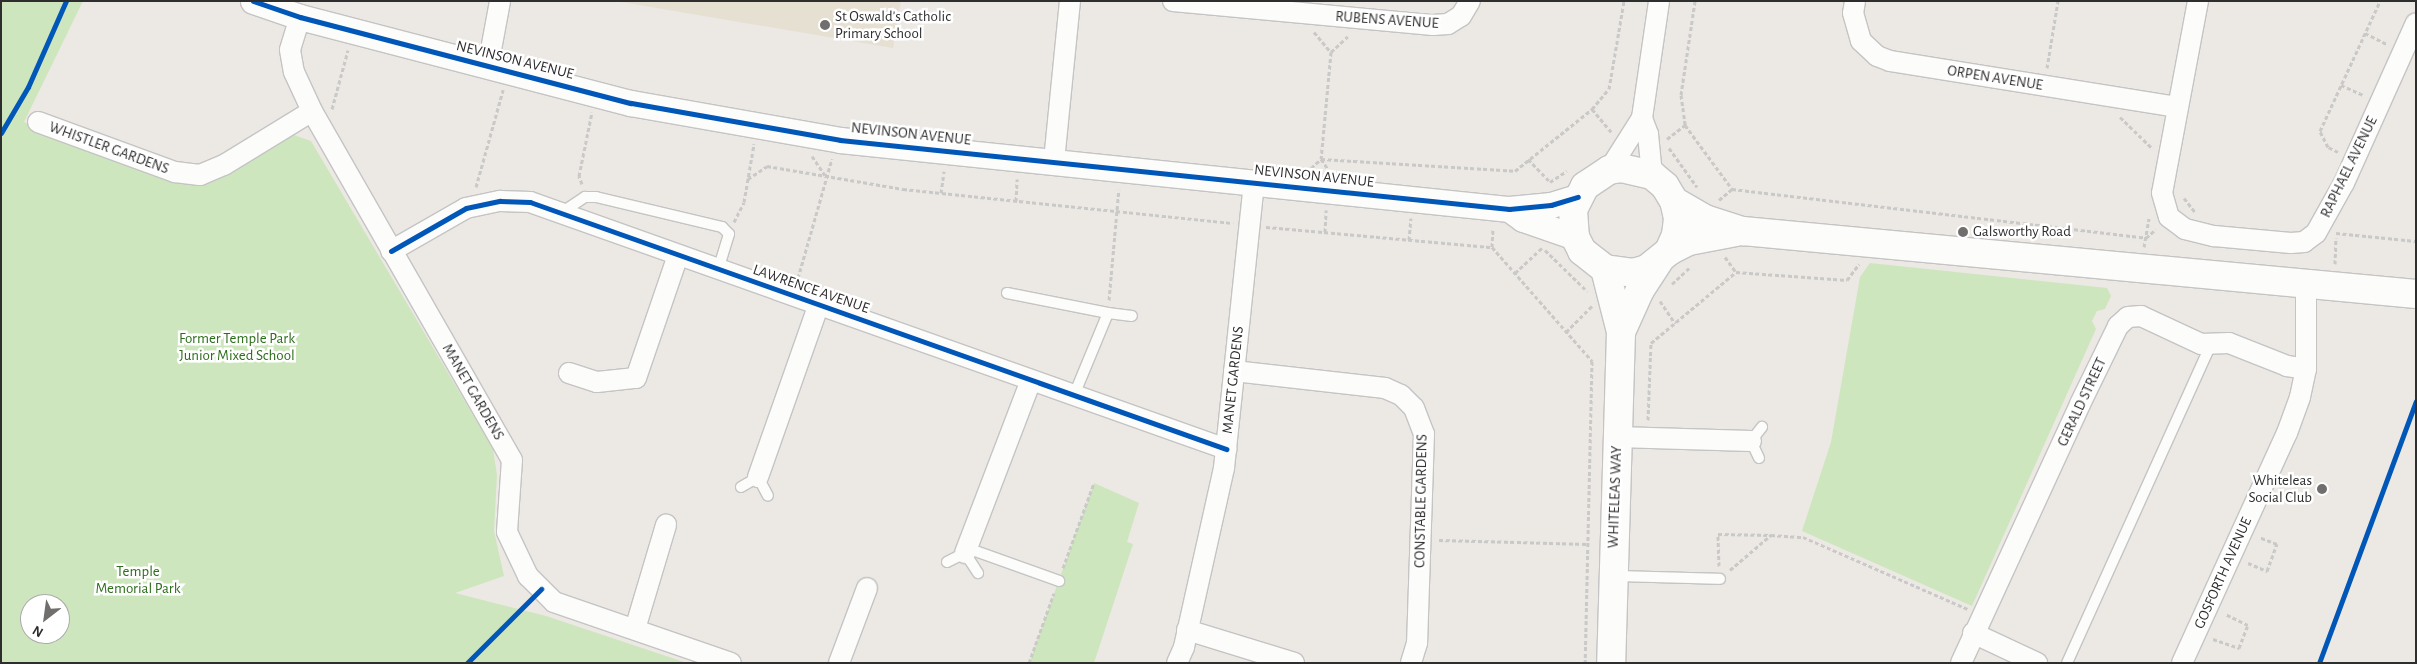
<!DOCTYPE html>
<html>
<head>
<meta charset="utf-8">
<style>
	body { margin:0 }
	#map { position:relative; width:2417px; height:664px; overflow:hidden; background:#ece8e4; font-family:"Alegreya Sans",sans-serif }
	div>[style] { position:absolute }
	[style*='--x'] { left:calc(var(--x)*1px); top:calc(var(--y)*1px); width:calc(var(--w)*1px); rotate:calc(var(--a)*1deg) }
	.education>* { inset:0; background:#e6e0d3 }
	.green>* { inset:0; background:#cee6be }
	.path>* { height:3px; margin-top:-1.5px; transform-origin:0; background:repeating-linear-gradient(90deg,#c9c9c8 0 4px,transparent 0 6.5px) }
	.roads { filter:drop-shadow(1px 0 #c5c4c5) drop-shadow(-1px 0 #c5c4c5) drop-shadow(0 1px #c5c4c5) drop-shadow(0 -1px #c5c4c5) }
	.service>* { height:10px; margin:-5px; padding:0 5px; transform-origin:5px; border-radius:5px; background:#fcfcfb }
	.minor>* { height:20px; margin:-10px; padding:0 10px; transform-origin:10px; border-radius:10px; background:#fcfcfb }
	.tertiary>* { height:25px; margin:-12.5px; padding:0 12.5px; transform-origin:12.5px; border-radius:12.5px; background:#fcfcfb }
	.secondary>* { height:28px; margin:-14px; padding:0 14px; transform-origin:14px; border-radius:14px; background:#fcfcfb }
	.cycleway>* { height:5px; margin:-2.5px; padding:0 2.5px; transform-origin:2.5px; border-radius:2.5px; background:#0057b8 }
	.dots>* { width:14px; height:14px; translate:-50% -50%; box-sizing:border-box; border:2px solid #fff; border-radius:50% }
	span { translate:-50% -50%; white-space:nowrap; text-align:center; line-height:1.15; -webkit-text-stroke:5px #fff; paint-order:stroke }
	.poi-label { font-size:15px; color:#2e2e2e }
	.left { translate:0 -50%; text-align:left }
	.right { translate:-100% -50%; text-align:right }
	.street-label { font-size:15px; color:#2e2e2e }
	.park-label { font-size:15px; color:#2c6e1b }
	.frame { position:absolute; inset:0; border:2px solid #2e2e2e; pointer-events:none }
	.north { position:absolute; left:20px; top:594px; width:50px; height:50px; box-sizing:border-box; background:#fff; border:1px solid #ababab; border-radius:50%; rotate:210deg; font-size:14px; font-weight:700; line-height:20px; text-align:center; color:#2e2e2e }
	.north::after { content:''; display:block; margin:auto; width:18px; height:22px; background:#706f6e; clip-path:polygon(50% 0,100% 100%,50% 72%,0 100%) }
</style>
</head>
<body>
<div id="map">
	<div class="education">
		<div style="clip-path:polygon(615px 1px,901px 1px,893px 48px)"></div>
	</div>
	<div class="green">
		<div style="clip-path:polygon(evenodd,1px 1px,83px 1px,24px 122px,169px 178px,212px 180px,294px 135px,311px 141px,493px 449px,497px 475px,494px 531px,504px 576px,455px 593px,546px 616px,687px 663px,1px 663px,1px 1px,30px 604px,60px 604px,60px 634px,30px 634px,30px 604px)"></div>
		<div style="clip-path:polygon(1870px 263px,2107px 288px,2111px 296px,2105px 309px,2097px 311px,2092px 321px,2096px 329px,1972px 606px,1802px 531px,1831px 442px,1860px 277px)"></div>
		<div style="clip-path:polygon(1094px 483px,1139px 503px,1127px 542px,1133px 544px,1094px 663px,1029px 663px)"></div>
	</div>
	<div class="path">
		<div style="--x:1695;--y:1;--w:95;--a:98.5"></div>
		<div style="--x:1681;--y:95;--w:30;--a:82"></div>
		<div style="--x:1685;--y:125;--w:79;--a:53.7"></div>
		<div style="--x:1732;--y:189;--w:417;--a:6.7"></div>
		<div style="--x:2146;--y:238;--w:13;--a:-42"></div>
		<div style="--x:1314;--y:32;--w:26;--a:50"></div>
		<div style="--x:1331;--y:52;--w:107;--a:95.3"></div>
		<div style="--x:1321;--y:159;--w:12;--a:55"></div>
		<div style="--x:2365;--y:33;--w:25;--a:27"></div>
		<div style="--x:1331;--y:52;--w:23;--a:-43"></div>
		<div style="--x:2047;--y:68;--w:68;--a:-80.7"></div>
		<div style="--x:2341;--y:85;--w:24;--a:24"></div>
		<div style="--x:332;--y:109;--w:61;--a:-74.8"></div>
		<div style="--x:1592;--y:109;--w:31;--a:50"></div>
		<div style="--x:2120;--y:117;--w:45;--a:44.1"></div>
		<div style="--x:1667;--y:139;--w:23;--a:-38"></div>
		<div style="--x:1669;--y:148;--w:48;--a:54.3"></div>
		<div style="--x:2338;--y:152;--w:11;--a:-153"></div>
		<div style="--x:2328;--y:147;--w:18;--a:-117"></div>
		<div style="--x:2320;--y:131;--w:143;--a:-65.2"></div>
		<div style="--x:812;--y:156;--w:23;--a:56"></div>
		<div style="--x:1528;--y:159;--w:32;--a:46"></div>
		<div style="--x:1311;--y:168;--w:13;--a:-42"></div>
		<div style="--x:1321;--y:159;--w:194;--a:3.5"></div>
		<div style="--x:1515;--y:171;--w:99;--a:-38.8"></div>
		<div style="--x:1592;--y:109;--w:26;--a:-50"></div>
		<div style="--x:1609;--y:89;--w:89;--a:-80.3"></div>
		<div style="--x:748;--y:179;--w:23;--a:-34"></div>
		<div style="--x:767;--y:166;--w:138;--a:9.6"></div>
		<div style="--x:903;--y:189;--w:332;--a:5.9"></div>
		<div style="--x:1550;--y:182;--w:20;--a:-33"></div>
		<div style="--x:582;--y:184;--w:9;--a:-111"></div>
		<div style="--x:579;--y:176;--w:65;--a:-78.5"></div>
		<div style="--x:476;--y:187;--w:101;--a:-74.4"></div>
		<div style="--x:941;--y:193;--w:22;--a:-82"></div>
		<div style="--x:2184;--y:198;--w:18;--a:52"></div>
		<div style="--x:1719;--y:200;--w:17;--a:-40"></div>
		<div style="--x:1016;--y:201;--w:22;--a:-87"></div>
		<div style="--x:734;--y:222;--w:22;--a:-63"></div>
		<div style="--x:744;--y:202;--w:59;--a:-80.2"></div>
		<div style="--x:1266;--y:227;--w:227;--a:5.1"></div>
		<div style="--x:1492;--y:247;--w:152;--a:48.7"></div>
		<div style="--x:1592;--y:361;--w:302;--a:91.3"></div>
		<div style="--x:1325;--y:232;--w:22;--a:-87"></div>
		<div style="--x:2336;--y:233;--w:80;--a:5.7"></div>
		<div style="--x:1409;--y:240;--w:22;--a:-85"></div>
		<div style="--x:1492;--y:247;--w:19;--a:-87"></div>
		<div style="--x:2144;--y:247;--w:29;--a:-80"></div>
		<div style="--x:1545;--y:250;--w:59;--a:44.3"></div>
		<div style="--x:1725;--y:257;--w:19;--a:54"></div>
		<div style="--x:2335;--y:264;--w:26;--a:-88"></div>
		<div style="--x:1515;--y:273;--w:37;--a:-43"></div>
		<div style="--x:798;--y:278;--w:124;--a:-74.1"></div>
		<div style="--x:1672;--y:284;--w:26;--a:-43"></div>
		<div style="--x:1109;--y:300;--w:111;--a:-84.9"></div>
		<div style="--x:1660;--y:301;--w:27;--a:56"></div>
		<div style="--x:1566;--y:332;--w:38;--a:-45"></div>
		<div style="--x:1648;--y:420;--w:77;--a:-87.8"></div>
		<div style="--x:1651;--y:343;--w:111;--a:-39.9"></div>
		<div style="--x:1736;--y:272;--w:111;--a:4.1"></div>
		<div style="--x:1847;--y:280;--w:20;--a:-53"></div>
		<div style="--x:1439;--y:540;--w:149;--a:1.5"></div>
		<div style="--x:2248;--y:563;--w:21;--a:23"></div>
		<div style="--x:2267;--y:571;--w:29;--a:-70"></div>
		<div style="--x:2277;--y:544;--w:19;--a:-159"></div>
		<div style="--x:1719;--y:566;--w:32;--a:-92"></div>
		<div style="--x:1718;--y:534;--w:53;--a:1.1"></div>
		<div style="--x:1063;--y:568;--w:90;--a:-70"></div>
		<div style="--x:1730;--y:570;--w:54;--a:-40.5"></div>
		<div style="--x:1771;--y:535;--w:32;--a:4"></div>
		<div style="--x:1803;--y:537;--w:180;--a:23.6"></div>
		<div style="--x:2213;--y:639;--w:28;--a:19"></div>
		<div style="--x:2239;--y:648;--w:25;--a:-69"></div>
		<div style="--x:2248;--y:625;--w:25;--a:-154"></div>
		<div style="--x:1029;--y:663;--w:74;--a:-70.3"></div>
	</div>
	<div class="roads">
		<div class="service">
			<div style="--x:561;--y:213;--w:29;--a:-34"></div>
			<div style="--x:585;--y:197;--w:11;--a:0"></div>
			<div style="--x:596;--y:197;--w:130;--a:13.4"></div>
			<div style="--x:722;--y:227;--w:10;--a:45"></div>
			<div style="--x:729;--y:234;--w:38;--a:107"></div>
			<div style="--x:1007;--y:293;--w:103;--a:11.2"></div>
			<div style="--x:1108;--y:313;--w:89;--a:112.5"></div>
			<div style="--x:1108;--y:313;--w:24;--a:7"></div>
			<div style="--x:1759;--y:458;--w:19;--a:-115"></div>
			<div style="--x:1751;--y:441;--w:18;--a:-52"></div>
			<div style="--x:741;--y:487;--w:20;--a:-30"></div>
			<div style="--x:758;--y:477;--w:21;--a:62"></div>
			<div style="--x:967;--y:548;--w:98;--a:19.7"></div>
			<div style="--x:947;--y:562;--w:20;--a:-27"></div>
			<div style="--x:965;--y:553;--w:24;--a:57"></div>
			<div style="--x:1614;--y:576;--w:106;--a:1.6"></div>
			<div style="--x:2067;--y:663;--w:348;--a:-65.7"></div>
		</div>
		<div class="minor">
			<div style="--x:1173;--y:1;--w:261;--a:5.3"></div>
			<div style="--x:1433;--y:25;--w:15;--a:-4"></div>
			<div style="--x:1448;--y:24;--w:15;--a:-32"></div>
			<div style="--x:1461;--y:16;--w:17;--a:-59"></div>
			<div style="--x:1855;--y:1;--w:12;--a:99"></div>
			<div style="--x:1853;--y:13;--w:29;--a:74"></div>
			<div style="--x:1861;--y:41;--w:22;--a:43"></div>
			<div style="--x:1877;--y:56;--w:14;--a:21"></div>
			<div style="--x:1890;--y:61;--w:291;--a:9.1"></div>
			<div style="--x:2198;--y:1;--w:195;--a:100.6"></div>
			<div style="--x:2162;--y:193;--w:25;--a:74"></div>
			<div style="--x:2169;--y:217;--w:20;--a:37"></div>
			<div style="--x:2185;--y:229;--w:30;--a:14"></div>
			<div style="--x:2214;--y:236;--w:77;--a:5.2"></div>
			<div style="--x:2291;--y:243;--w:13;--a:-4"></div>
			<div style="--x:2304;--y:242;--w:15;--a:-37"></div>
			<div style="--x:2316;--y:233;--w:57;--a:-60.8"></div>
			<div style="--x:2344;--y:183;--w:175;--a:-65.8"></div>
			<div style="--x:300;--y:17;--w:34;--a:107"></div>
			<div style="--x:290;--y:50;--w:22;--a:80"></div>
			<div style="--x:294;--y:72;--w:43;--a:65.2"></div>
			<div style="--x:312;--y:111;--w:402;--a:60.2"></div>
			<div style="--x:512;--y:460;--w:72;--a:94"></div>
			<div style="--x:507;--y:532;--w:49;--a:64.5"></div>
			<div style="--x:528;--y:576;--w:37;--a:45"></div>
			<div style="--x:554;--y:602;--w:187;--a:19"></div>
			<div style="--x:488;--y:66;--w:66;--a:-79.5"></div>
			<div style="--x:38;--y:122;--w:146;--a:20.1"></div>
			<div style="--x:175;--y:172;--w:25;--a:7"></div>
			<div style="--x:200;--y:175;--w:26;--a:-23"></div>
			<div style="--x:224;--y:165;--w:103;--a:-31.5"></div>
			<div style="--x:1054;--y:161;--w:161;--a:-84.3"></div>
			<div style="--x:1609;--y:170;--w:62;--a:-57.6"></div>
			<div style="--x:1652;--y:175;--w:41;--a:-95.6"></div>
			<div style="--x:1648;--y:134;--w:17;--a:-111"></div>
			<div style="--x:1642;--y:118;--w:118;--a:-81.7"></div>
			<div style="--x:391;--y:251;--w:86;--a:-29.8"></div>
			<div style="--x:466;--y:208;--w:35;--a:-12"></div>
			<div style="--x:500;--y:201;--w:30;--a:2"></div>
			<div style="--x:530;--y:202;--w:739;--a:19.54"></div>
			<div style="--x:1234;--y:371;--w:152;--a:6.4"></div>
			<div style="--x:1385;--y:388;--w:17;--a:24"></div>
			<div style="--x:1401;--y:395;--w:18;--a:45"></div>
			<div style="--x:1414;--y:408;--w:28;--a:69"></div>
			<div style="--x:1424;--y:434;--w:209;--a:91.9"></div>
			<div style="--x:1417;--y:643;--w:21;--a:107"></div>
			<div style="--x:569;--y:373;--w:29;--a:18"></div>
			<div style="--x:597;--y:382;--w:39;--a:-6"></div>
			<div style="--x:636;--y:378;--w:130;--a:-71.1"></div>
			<div style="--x:1617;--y:437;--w:134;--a:1.7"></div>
			<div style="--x:758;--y:477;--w:183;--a:-70.6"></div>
			<div style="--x:965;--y:553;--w:185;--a:-69.1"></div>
			<div style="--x:635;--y:629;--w:109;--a:-73.4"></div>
			<div style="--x:1187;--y:630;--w:112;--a:17.1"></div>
			<div style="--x:1973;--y:633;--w:71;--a:25.1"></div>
			<div style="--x:839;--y:663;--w:80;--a:-69.5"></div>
			<div style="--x:1177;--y:663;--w:17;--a:-66"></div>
			<div style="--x:1184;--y:647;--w:183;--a:-77.4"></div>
			<div style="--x:1224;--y:468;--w:288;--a:-84"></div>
			<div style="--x:1961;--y:663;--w:285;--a:-65.3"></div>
			<div style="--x:2080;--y:404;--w:87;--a:-64"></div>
			<div style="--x:2118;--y:326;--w:13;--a:-42"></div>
			<div style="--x:2128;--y:317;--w:13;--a:-4"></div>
			<div style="--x:2141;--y:316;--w:66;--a:25"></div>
			<div style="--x:2201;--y:344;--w:28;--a:-2"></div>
			<div style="--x:2229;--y:343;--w:62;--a:21.6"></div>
			<div style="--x:2287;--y:366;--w:19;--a:9"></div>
			<div style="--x:2182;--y:663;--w:253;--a:-65.5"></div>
			<div style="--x:2287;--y:433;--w:38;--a:-70"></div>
			<div style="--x:2300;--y:397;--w:29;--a:-78"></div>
			<div style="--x:2306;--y:369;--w:87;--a:-90"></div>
		</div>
		<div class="tertiary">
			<div style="--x:253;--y:1;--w:50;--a:18.8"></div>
			<div style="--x:300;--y:17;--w:342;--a:14.6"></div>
			<div style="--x:631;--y:103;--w:212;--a:10"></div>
			<div style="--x:840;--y:140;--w:673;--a:5.89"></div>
			<div style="--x:1509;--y:209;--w:42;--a:-5.4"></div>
			<div style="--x:1551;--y:205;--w:28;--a:-17"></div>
			<div style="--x:1509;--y:209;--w:17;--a:36"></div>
			<div style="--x:1523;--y:219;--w:55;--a:19.1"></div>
		</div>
		<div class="secondary">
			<div style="--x:1674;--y:201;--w:36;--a:30"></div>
			<div style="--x:1705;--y:219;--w:40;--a:18"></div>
			<div style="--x:1743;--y:231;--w:676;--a:5.35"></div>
			<div style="--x:1669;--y:251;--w:17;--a:-66"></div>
			<div style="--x:1676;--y:235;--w:17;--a:-83"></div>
			<div style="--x:1678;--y:218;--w:17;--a:-103"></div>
			<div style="--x:1674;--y:201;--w:17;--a:-121"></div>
			<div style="--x:1665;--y:186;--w:17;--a:-140"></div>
			<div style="--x:1652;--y:175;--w:31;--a:-167"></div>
			<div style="--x:1622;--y:168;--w:13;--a:171"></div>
			<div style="--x:1609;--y:170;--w:29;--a:146"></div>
			<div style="--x:1585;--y:186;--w:27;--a:117"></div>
			<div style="--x:1573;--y:210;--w:27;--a:86"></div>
			<div style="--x:1575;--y:237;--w:16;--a:63"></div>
			<div style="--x:1582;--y:251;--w:29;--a:38"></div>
			<div style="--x:1605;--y:269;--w:28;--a:8"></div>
			<div style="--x:1633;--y:273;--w:15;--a:-16"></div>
			<div style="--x:1647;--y:269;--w:28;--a:-39"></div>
			<div style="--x:1669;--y:251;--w:22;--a:-27"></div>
			<div style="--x:1689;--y:241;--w:48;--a:-10.8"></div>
			<div style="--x:1605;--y:269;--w:65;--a:75.7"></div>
			<div style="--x:1621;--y:332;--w:331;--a:91.7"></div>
			<div style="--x:1621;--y:332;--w:46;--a:-65.7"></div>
			<div style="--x:1640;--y:290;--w:35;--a:-57"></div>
		</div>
	</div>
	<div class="cycleway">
		<div style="--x:253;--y:1;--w:50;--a:18.8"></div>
		<div style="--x:300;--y:17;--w:342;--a:14.6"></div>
		<div style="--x:631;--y:103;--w:212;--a:10"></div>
		<div style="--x:840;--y:140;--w:673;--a:5.89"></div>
		<div style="--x:1509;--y:209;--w:42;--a:-5.4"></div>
		<div style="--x:1551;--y:205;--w:28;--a:-17"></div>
		<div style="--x:1;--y:133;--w:53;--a:-59.6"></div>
		<div style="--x:28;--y:87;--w:94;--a:-66.2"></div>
		<div style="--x:391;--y:251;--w:86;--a:-29.8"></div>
		<div style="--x:466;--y:208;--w:35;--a:-12"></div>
		<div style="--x:500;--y:201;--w:30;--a:2"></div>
		<div style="--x:530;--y:202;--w:739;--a:19.54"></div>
		<div style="--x:467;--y:663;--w:105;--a:-45"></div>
		<div style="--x:2319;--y:663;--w:279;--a:-69.7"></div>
	</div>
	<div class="dots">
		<div style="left:825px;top:25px;background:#706f6e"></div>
		<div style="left:1963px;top:232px;background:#706f6e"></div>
		<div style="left:2322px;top:489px;background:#706f6e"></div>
	</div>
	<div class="poi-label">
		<span class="left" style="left:835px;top:25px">St Oswald's Catholic<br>Primary School</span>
		<span class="left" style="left:1973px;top:232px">Galsworthy Road</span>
		<span class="right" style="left:2312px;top:489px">Whiteleas<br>Social Club</span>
	</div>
	<div class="street-label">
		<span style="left:1387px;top:20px;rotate:4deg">RUBENS AVENUE</span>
		<span style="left:515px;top:60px;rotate:14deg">NEVINSON AVENUE</span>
		<span style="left:1995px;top:78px;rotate:9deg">ORPEN AVENUE</span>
		<span style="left:911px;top:134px;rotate:6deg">NEVINSON AVENUE</span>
		<span style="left:109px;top:148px;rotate:20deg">WHISTLER GARDENS</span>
		<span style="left:2349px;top:167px;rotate:-64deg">RAPHAEL AVENUE</span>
		<span style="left:1314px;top:176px;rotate:6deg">NEVINSON AVENUE</span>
		<span style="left:811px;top:289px;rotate:19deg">LAWRENCE AVENUE</span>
		<span style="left:1233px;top:380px;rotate:-84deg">MANET GARDENS</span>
		<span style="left:473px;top:392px;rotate:60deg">MANET GARDENS</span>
		<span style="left:2082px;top:402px;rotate:-65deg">GERALD STREET</span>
		<span style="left:1615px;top:497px;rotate:-88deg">WHITELEAS WAY</span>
		<span style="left:1421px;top:501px;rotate:-89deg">CONSTABLE GARDENS</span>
		<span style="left:2223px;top:573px;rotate:-66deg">GOSFORTH AVENUE</span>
	</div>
	<div class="park-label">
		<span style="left:237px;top:347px">Former Temple Park<br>Junior Mixed School</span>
		<span style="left:138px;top:580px">Temple<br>Memorial Park</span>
	</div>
	<div class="frame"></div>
	<div class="north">N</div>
</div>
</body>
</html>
